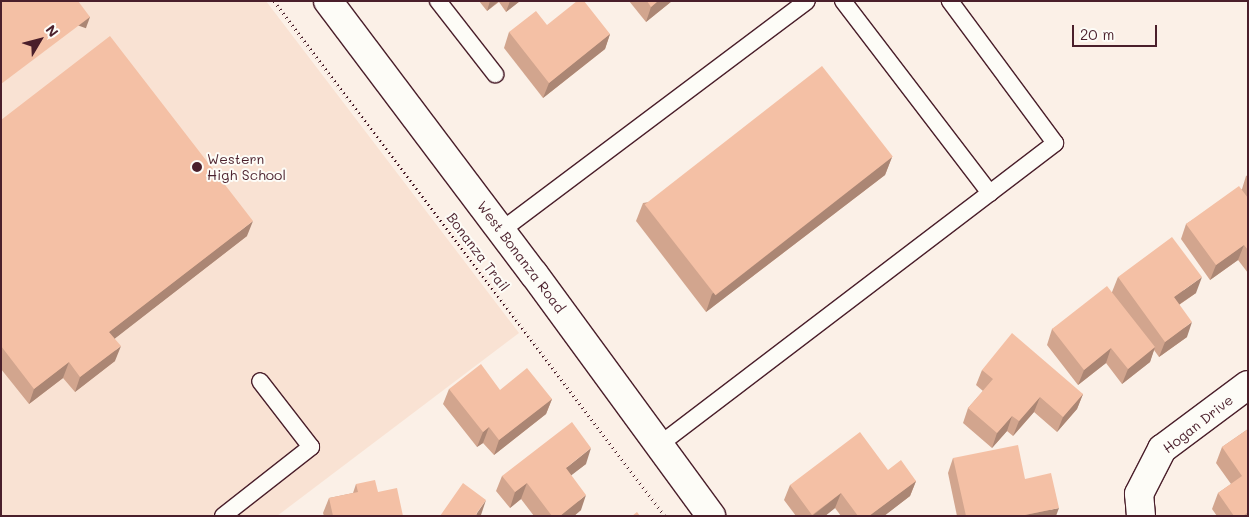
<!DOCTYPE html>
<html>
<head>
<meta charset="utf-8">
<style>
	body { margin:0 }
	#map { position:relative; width:1249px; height:517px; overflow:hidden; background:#fbf0e7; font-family:Mali,sans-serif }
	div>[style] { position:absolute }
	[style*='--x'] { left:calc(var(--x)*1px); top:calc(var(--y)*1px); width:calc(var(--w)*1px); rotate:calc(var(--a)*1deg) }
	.built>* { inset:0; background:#f9e2d3 }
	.path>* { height:3px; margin-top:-1.5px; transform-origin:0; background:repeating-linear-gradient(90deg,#4a1f2b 0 1px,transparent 0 5px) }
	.roads { filter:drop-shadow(1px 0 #4a1f2b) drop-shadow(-1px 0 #4a1f2b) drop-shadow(0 1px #4a1f2b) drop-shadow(0 -1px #4a1f2b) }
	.service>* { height:16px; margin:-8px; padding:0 8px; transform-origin:8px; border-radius:8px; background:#fdfcf7 }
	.minor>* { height:28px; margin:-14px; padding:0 14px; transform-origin:14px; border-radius:14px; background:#fdfcf7 }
	.tertiary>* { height:28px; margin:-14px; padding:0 14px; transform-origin:14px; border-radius:14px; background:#fdfcf7 }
	.wall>* { inset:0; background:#d2a58e }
	.shaded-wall>* { inset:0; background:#ab8674; transform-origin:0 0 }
	.building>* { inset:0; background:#f4c0a5; transform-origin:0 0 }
	.dots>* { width:14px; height:14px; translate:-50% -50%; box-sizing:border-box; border:2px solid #fdfcf7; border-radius:50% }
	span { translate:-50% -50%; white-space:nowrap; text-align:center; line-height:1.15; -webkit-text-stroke:4px #fdfcf7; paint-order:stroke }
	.poi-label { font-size:14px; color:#4a1f2b }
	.left { translate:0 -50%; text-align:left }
	.street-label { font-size:14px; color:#4a1f2b }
	.frame { position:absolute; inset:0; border:2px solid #4a1f2b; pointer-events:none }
	.north { position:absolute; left:15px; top:15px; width:50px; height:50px; -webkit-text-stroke:4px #fdfcf7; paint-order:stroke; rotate:53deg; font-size:14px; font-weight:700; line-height:20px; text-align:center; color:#4a1f2b }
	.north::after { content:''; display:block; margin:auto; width:18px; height:22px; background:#4a1f2b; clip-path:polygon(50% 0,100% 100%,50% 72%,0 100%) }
	.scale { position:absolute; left:1072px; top:25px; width:85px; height:22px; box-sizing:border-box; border:2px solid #4a1f2b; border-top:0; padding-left:6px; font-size:15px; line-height:18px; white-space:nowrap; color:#4a1f2b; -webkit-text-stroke:4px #fdfcf7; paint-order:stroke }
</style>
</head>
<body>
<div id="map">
	<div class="built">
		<div style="clip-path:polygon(1px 1px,266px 1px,519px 333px,277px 516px,1px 516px)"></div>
	</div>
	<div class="path">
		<div style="--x:274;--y:1;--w:647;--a:52.79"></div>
	</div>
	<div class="roads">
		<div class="service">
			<div style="--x:438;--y:1;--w:93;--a:52"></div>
			<div style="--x:843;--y:1;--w:242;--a:52.6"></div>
			<div style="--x:502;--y:230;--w:381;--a:-36.9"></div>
			<div style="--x:659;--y:445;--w:498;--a:-37.3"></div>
			<div style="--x:1055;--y:143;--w:177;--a:-126.5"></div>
			<div style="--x:223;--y:516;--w:112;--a:-38.1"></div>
			<div style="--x:311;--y:447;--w:83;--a:-127.7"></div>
		</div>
		<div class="minor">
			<div style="--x:1141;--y:516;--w:22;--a:-95"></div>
			<div style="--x:1139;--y:494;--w:51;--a:-62.9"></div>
			<div style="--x:1162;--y:449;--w:107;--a:-36.7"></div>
		</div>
		<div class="tertiary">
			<div style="--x:328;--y:1;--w:342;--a:53"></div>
			<div style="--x:534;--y:274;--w:300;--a:53.8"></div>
		</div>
	</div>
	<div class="wall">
		<div style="clip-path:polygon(479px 1px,520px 1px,506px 12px,499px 2px,487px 11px)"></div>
		<div style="clip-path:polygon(629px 1px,672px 1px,646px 22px)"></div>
		<div style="clip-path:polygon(547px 25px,610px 34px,605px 49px,543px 98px,504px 48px,509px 32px)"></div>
		<div style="clip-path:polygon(1px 120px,247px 236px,115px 338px,115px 361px,75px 392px,63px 378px,29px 404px,1px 369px)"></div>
		<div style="clip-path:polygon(892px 157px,885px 175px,706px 312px,636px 221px,643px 203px)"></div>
		<div style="clip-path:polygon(1248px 175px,1248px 273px,1238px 260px,1210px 280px,1181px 239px,1186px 224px,1242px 189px,1246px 176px)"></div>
		<div style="clip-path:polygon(1118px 277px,1196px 293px,1179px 305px,1187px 337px,1159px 357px,1154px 350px,1150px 362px,1122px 384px,1106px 363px,1078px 385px,1047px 345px,1052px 329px,1112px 292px)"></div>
		<div style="clip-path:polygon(982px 370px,1083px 394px,1077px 409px,1057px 432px,1034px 412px,1013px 436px,1007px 431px,992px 448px,963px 423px,968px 408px,983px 391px,976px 385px)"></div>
		<div style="clip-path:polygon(449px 389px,500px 390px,552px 399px,546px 414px,494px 455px,483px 443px,477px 447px,443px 404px)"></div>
		<div style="clip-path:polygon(1248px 429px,1248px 516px,1217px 516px,1212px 509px,1218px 493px,1231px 484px,1216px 463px,1222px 447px)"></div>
		<div style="clip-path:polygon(953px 458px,1025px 479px,1056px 516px,957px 516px,948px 473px)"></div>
		<div style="clip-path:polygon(586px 464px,571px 475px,581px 510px,574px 516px,534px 516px,521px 499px,510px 508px,496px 491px,502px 476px)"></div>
		<div style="clip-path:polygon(888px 470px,916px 481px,910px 496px,884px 516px,841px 516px,835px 508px,825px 516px,796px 516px,784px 500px,790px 485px)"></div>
		<div style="clip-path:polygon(356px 484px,378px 492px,403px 516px,324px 516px,323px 513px,329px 498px,353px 493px)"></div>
	</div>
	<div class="shaded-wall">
		<div style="clip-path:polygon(490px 1px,499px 1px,487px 11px)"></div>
		<div style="clip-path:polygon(510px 1px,520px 1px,506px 12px)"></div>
		<div style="clip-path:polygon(658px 1px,672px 1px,646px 22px,651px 7px)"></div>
		<div style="left:90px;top:17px;width:12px;height:111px;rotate:110deg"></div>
		<div style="clip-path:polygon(610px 34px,605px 49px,543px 98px,549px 83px)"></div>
		<div style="clip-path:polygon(892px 157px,885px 175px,706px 312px,712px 294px)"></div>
		<div style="clip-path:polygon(253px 221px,247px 236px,104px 347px,109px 332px)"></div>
		<div style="clip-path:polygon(1244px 245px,1238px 260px,1210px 280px,1216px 265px)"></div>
		<div style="clip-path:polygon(1202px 277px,1196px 293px,1168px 312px,1174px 297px)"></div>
		<div style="clip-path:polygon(1192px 322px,1187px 337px,1159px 357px,1165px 342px)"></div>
		<div style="clip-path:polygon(121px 346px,115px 361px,75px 392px,80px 377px)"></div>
		<div style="clip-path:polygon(1155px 347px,1150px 362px,1122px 384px,1128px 369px)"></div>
		<div style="clip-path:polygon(1111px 348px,1106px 363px,1078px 385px,1084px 370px)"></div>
		<div style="clip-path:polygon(69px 362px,63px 378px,29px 404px,34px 389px)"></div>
		<div style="clip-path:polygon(1083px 394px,1077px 409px,1057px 432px,1063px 417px)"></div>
		<div style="clip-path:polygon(1040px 397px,1034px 412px,1013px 436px,1019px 421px)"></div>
		<div style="clip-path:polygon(552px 399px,546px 414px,494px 455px,499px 440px)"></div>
		<div style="clip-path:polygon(1012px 416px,1007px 431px,992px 448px,997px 433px)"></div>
		<div style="clip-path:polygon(489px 427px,483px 443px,477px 447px,483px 432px)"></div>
		<div style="clip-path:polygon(591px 448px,586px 464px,560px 484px,566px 468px)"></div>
		<div style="clip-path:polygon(916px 481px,910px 496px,884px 516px,869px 516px)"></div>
		<div style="clip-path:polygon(527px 483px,521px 499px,510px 508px,515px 492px)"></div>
		<div style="clip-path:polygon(841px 493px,835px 508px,825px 516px,812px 516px)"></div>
		<div style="clip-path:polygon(586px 495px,581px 510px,574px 516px,560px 516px)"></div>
		<div style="clip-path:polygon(486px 500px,481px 515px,480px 516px,475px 516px)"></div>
		<div style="clip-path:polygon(1059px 508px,1056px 516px,1020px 516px)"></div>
	</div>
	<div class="building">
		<div style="clip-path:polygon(1px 1px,78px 1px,90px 17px,1px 84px)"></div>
		<div style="clip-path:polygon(577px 1px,584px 1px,610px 34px,549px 83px,509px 32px,536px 11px,547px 25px)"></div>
		<div style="clip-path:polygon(647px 1px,658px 1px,651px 7px)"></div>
		<div style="clip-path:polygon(110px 36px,253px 221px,109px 332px,121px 346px,80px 377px,69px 362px,34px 389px,1px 346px,1px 120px)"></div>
		<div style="left:822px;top:66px;width:115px;height:225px;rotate:52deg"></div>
		<div style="clip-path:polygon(1239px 186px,1248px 198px,1248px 250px,1244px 245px,1216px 265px,1186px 224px)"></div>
		<div style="clip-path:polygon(1172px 237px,1202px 277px,1174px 297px,1192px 322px,1165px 342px,1118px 277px)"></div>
		<div style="clip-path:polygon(1107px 286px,1155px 347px,1128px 369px,1111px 348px,1084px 370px,1052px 329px)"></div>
		<div style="clip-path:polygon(1012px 333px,1083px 394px,1063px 417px,1040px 397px,1019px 421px,1012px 416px,997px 433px,968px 408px,993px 379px,982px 370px)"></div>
		<div style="clip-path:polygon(481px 364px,500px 390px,527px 368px,552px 399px,499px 440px,489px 427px,483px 432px,449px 389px)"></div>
		<div style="clip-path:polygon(572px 422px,591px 448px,566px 468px,586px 495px,560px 516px,552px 516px,527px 483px,515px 492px,502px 476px)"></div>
		<div style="clip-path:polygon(1248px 429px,1248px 512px,1243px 516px,1234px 516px,1218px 493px,1242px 476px,1222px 447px)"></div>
		<div style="clip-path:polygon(860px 432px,888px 470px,901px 460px,916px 481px,869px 516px,858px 516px,841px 493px,812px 515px,790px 485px)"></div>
		<div style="clip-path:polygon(1018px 445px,1025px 479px,1051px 473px,1059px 508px,1020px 516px,966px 516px,953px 458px)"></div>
		<div style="clip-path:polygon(375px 480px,378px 492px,397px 488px,403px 516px,333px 516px,329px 498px,358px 492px,356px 484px)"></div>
		<div style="clip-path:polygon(463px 483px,486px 500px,476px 514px,479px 516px,440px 516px)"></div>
		<div style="clip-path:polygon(637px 512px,640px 516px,632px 516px)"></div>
	</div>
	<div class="dots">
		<div style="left:197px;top:167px;background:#4a1f2b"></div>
	</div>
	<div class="poi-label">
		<span class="left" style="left:207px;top:167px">Western<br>High School</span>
	</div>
	<div class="street-label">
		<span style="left:478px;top:252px;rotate:53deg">Bonanza Trail</span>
		<span style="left:521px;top:257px;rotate:53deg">West Bonanza Road</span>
		<span style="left:1198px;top:424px;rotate:-38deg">Hogan Drive</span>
	</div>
	<div class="frame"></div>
	<div class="north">N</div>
	<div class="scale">20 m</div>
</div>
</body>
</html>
